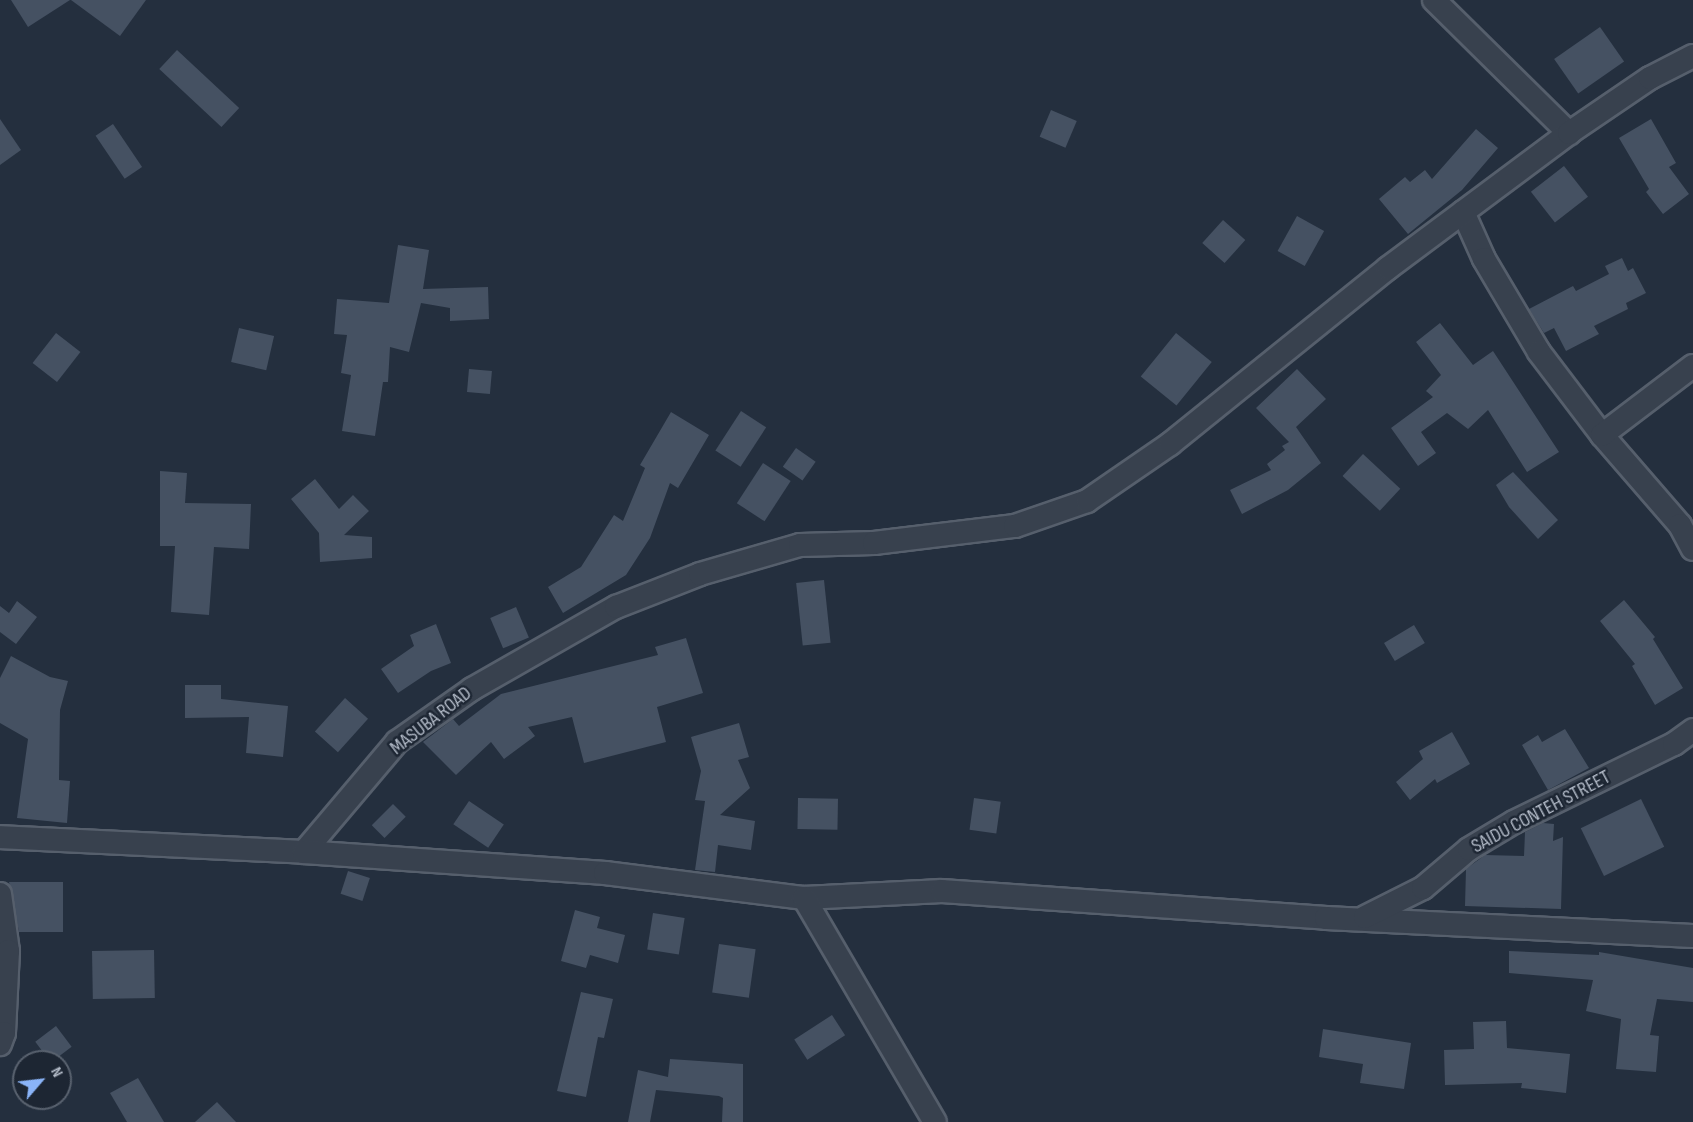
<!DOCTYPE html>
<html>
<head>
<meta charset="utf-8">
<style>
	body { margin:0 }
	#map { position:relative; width:1693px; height:1122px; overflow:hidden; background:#242f3e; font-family:"Sofia Sans Condensed",sans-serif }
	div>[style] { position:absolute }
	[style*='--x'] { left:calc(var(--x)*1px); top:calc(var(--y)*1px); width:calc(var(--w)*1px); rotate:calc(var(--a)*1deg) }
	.building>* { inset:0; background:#455162; transform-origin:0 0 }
	.roads { filter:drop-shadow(2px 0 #565f6c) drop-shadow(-2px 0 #565f6c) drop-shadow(0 2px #565f6c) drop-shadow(0 -2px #565f6c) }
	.minor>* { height:22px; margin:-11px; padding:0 11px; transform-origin:11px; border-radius:11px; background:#38414e }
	span { translate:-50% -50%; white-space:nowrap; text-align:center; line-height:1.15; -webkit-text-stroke:5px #1d2633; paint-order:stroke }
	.street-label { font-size:20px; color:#b4bcc9 }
	.north { position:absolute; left:12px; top:1050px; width:60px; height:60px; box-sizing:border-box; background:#1d2633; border:2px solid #59626f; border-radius:50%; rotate:62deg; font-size:16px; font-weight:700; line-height:24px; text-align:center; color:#b4bcc9 }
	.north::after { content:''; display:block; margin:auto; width:21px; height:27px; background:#8ab4f8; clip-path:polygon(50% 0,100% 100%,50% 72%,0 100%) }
</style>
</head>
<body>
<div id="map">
	<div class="building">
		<div style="clip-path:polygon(11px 0,70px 0,28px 27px)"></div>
		<div style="clip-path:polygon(71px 0,146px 0,120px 36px)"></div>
		<div style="left:1600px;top:27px;width:42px;height:56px;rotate:55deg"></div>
		<div style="left:177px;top:50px;width:85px;height:26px;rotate:43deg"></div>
		<div style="left:1051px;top:110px;width:28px;height:29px;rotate:23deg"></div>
		<div style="clip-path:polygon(0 119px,21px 150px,0 165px)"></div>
		<div style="clip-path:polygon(1651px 119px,1676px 163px,1669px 167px,1689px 194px,1663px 214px,1646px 192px,1649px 189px,1619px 138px)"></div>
		<div style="left:113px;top:124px;width:52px;height:21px;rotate:56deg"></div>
		<div style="clip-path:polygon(1476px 129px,1498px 148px,1462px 190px,1408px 234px,1379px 199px,1405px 177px,1410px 182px,1425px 170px,1432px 179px)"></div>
		<div style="left:1564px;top:166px;width:39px;height:42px;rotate:52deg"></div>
		<div style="left:1297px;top:216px;width:31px;height:40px;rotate:29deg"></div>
		<div style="left:1223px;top:220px;width:30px;height:31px;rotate:42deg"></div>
		<div style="clip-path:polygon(398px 245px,429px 250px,423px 289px,488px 287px,489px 319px,450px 321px,450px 308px,421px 303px,409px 352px,390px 347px,388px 382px,383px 382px,375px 436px,342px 431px,351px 375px,341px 373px,347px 335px,334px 334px,337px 299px,389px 303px)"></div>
		<div style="clip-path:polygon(1622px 258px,1628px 271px,1633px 268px,1646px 293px,1626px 303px,1628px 309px,1594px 326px,1599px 334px,1566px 351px,1554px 328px,1544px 333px,1529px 309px,1573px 286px,1576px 291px,1609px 274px,1605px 266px)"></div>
		<div style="clip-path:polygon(1440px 323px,1473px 365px,1493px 351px,1559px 452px,1527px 472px,1488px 410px,1468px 429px,1447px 413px,1421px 432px,1436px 453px,1418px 466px,1391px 428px,1433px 397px,1426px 391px,1441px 375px,1416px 342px)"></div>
		<div style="left:239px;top:328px;width:36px;height:35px;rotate:13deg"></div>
		<div style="left:56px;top:333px;width:31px;height:38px;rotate:38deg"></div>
		<div style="left:1176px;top:333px;width:46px;height:56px;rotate:39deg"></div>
		<div style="left:469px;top:369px;width:23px;height:23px;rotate:5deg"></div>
		<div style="clip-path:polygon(1297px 369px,1326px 399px,1296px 427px,1321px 463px,1288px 490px,1242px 514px,1230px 490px,1271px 470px,1267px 464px,1285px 450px,1282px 446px,1289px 442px,1256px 408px)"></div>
		<div style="left:741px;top:411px;width:30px;height:47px;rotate:33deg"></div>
		<div style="clip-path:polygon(671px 412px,709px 435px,678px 488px,670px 483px,650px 538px,626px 575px,563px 613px,548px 587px,581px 567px,614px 515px,623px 521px,645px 468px,640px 465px)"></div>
		<div style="left:796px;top:448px;width:24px;height:23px;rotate:35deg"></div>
		<div style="left:1363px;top:454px;width:51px;height:30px;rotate:43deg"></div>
		<div style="left:763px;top:463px;width:33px;height:48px;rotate:33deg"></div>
		<div style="clip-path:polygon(160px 471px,187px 473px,185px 503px,251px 504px,249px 549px,214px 547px,209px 615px,171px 612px,175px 546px,160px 546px)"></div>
		<div style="clip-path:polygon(1513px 472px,1558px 520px,1538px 539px,1509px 507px,1496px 485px)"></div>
		<div style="clip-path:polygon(315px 479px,339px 509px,353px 495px,369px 511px,344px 535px,372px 537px,372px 558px,320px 562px,319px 533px,291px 499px)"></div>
		<div style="left:824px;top:580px;width:63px;height:28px;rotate:84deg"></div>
		<div style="clip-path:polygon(1624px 600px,1655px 637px,1653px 639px,1683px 688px,1655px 705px,1632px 666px,1635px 664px,1600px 621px)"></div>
		<div style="clip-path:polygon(17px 601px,37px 617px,16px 644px,0 632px,0 606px,9px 613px)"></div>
		<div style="left:516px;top:607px;width:33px;height:28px;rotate:67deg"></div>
		<div style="clip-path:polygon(436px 624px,451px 663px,431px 671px,398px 693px,381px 669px,414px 646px,410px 635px)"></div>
		<div style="left:1414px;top:625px;width:21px;height:35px;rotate:59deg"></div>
		<div style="clip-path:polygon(686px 638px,703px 693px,657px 707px,666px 742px,584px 763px,572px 717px,528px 727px,535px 736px,504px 759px,491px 742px,456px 775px,423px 742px,453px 719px,459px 726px,501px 694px,658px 655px,655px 647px)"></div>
		<div style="clip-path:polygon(11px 656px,50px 677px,68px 681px,60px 710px,59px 780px,70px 781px,67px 823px,17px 818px,28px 739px,0 723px,0 678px)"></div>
		<div style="clip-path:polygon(185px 685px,221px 685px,221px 699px,288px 706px,283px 757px,246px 753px,249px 717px,185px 718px)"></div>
		<div style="left:345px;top:698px;width:31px;height:45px;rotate:42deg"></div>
		<div style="clip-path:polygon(739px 723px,749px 757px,738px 760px,750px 788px,720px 815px,755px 821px,751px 850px,718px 845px,715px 872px,695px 870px,705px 801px,695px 800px,701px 771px,691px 737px)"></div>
		<div style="clip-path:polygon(1565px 729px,1589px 768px,1548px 790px,1522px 745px,1538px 735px,1542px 742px)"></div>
		<div style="clip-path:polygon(1452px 732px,1470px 764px,1437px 783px,1435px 779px,1410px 800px,1396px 782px,1423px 759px,1419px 751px)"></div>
		<div style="left:798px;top:798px;width:40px;height:31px;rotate:1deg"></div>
		<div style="left:974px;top:798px;width:27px;height:32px;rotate:8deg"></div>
		<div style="left:1641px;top:799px;width:53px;height:67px;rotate:64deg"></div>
		<div style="left:469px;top:801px;width:42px;height:28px;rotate:34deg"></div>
		<div style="left:393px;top:804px;width:18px;height:30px;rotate:45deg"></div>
		<div style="clip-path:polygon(1543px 823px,1554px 824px,1553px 841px,1563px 837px,1561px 909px,1465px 906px,1466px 869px,1485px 855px,1524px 856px,1525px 832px)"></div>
		<div style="left:348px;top:871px;width:23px;height:24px;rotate:18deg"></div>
		<div style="clip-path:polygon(9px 882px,63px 882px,63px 932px,19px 932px)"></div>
		<div style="clip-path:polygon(575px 910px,600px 917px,597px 928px,625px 935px,618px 963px,590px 955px,586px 968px,561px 961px)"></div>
		<div style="left:653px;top:913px;width:32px;height:37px;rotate:9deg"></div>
		<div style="left:719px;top:944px;width:37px;height:49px;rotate:8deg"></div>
		<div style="left:154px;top:950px;width:48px;height:62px;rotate:89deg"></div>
		<div style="clip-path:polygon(1509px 951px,1599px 955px,1599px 952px,1693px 968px,1693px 1002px,1657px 999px,1650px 1035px,1659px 1036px,1656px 1072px,1616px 1069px,1621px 1019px,1586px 1011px,1593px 980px,1509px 973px)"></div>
		<div style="clip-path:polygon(581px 992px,613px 999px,604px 1038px,598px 1037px,586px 1097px,557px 1091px)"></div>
		<div style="left:832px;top:1015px;width:24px;height:45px;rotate:57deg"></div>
		<div style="clip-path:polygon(1506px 1021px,1507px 1048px,1570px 1054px,1566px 1093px,1521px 1088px,1522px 1083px,1445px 1085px,1444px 1050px,1474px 1049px,1473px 1022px)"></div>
		<div style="left:56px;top:1026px;width:26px;height:26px;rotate:53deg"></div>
		<div style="clip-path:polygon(1323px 1029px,1411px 1043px,1404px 1089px,1360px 1083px,1363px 1064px,1319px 1057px)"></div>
		<div style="clip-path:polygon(670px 1059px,743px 1064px,743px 1122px,722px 1122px,723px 1098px,719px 1096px,656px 1090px,650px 1122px,628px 1122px,638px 1070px,668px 1077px)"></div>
		<div style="clip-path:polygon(138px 1078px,164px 1122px,127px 1122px,110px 1093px)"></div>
		<div style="clip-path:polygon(217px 1102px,236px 1122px,195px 1122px)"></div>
	</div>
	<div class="roads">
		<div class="minor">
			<div style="--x:1434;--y:0;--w:190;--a:44.6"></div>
			<div style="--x:1463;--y:212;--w:51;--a:65.9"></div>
			<div style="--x:1484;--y:259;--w:108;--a:59.4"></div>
			<div style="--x:1539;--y:352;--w:104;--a:52.8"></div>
			<div style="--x:1602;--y:435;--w:119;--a:49.1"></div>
			<div style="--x:1680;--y:525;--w:27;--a:62"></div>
			<div style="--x:1602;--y:435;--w:114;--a:-37.2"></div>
			<div style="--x:0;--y:837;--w:304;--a:2.8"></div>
			<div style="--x:304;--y:852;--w:144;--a:-49.8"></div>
			<div style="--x:397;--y:742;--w:92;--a:-35.2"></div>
			<div style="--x:472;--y:689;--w:166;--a:-29.7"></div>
			<div style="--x:616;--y:607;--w:90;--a:-21.4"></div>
			<div style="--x:700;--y:574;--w:104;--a:-16.2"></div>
			<div style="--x:800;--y:545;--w:74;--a:-1.5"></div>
			<div style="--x:874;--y:543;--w:142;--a:-6.9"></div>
			<div style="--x:1015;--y:526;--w:76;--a:-19.1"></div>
			<div style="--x:1087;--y:501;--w:101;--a:-34.5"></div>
			<div style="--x:1170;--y:444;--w:280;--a:-38.9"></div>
			<div style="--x:1388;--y:268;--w:226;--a:-36.7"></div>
			<div style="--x:1569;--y:133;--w:98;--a:-34.2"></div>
			<div style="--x:1650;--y:78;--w:48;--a:-27.1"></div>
			<div style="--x:304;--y:852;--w:302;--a:4"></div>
			<div style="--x:605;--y:873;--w:201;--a:7.2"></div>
			<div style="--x:804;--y:898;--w:138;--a:-2.9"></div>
			<div style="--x:942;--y:891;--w:385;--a:4"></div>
			<div style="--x:1326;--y:918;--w:367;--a:2.8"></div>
			<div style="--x:0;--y:894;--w:58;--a:82"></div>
			<div style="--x:8;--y:951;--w:82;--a:92.8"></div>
			<div style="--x:4;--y:1033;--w:12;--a:110"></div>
			<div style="--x:804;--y:898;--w:259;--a:59.7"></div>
			<div style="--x:1365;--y:917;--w:65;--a:-26.6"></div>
			<div style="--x:1423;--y:888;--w:60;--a:-40.3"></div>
			<div style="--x:1469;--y:849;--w:52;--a:-31"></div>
			<div style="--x:1514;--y:822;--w:178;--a:-26"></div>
			<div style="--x:1674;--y:744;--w:24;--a:-36"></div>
		</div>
	</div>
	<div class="street-label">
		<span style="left:431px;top:721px;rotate:-38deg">MASUBA ROAD</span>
		<span style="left:1541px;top:812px;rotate:-28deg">SAIDU CONTEH STREET</span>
	</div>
	<div class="north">N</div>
</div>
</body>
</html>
